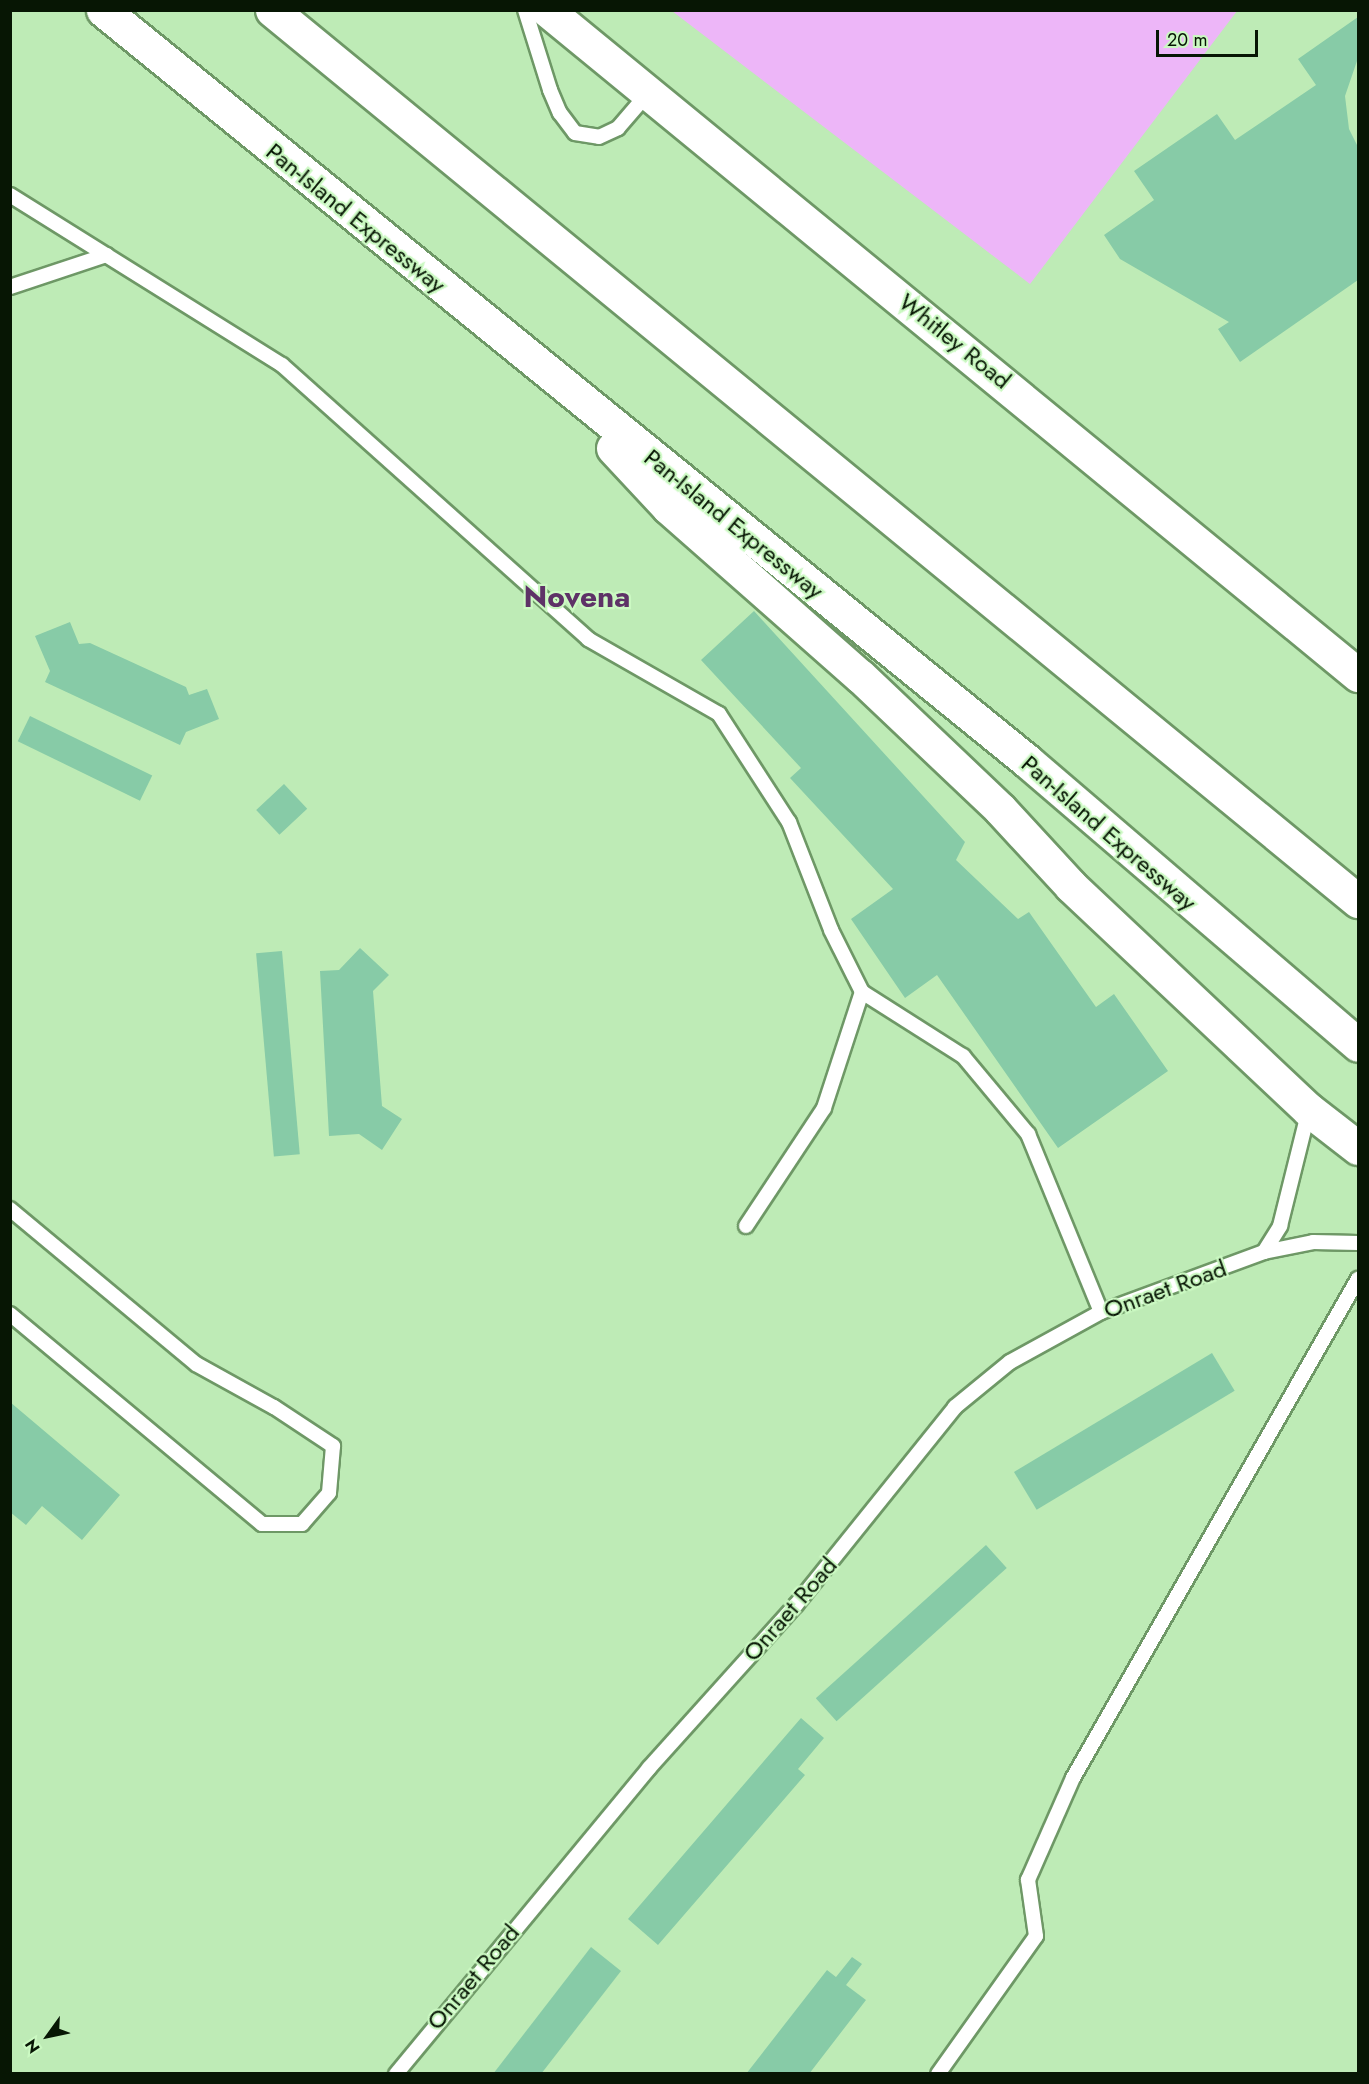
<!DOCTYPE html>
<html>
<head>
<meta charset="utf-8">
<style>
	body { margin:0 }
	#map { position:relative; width:1369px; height:2084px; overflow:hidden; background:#beebb6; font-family:Jost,sans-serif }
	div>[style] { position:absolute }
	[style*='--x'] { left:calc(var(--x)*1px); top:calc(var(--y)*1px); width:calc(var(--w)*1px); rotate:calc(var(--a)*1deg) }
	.green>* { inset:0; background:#edb6f8 }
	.building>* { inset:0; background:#87cba7; transform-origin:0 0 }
	.roads { filter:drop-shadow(2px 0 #6e9866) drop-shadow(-2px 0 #6e9866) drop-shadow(0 2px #6e9866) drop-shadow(0 -2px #6e9866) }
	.service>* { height:14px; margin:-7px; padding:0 7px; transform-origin:7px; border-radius:7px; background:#fff }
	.primary>* { height:33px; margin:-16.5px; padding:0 16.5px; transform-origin:16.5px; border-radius:16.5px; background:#fff }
	.motorway>* { height:33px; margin:-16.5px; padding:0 16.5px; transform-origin:16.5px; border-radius:16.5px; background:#fff }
	span { translate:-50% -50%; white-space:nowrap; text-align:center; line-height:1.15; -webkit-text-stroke:4.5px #cbf9c2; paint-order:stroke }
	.street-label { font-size:24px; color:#071604 }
	.district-label { font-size:30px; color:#5e3267; font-weight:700 }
	.frame { position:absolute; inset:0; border:12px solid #071604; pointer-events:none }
	.north { position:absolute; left:18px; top:2006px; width:60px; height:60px; -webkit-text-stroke:4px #cbf9c2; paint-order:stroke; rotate:237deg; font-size:16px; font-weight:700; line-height:24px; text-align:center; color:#071604 }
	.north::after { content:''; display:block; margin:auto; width:21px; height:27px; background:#071604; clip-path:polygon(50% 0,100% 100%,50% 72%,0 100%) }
	.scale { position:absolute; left:1156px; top:30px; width:102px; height:27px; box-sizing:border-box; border:3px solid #071604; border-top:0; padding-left:8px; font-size:18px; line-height:21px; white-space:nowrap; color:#071604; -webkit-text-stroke:4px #cbf9c2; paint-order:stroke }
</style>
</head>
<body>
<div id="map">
	<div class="green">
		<div style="clip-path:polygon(672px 11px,1237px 11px,1030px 284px)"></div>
	</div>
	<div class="building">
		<div style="clip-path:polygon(1358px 17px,1358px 58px,1345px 96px,1349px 129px,1358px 147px,1358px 280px,1240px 362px,1218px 329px,1229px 322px,1120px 259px,1104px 235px,1154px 200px,1134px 171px,1217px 114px,1235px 140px,1316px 85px,1298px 59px)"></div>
		<div style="clip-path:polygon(754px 611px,965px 842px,956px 860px,1018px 919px,1029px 912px,1096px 1007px,1114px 994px,1168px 1071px,1058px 1148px,937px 975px,905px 998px,851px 919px,893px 889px,790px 778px,801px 768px,701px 660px)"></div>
		<div style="clip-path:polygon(70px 622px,79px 644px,90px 643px,186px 687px,189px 695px,207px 689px,219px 719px,186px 732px,180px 745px,45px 682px,50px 671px,35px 636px)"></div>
		<div style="left:30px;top:716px;width:136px;height:28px;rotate:26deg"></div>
		<div style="left:284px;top:784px;width:34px;height:38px;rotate:47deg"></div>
		<div style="clip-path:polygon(360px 948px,389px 975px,373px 991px,382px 1106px,402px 1119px,382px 1150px,359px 1134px,329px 1136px,320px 971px,339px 970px)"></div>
		<div style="left:282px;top:951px;width:204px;height:26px;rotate:85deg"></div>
		<div style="left:1212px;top:1353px;width:44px;height:231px;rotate:59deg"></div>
		<div style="clip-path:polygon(10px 1402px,120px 1495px,82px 1540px,42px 1506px,26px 1525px,10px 1512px)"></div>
		<div style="left:986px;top:1545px;width:31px;height:229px;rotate:48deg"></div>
		<div style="clip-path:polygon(801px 1718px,824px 1738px,798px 1769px,805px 1775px,658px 1945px,628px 1919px)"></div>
		<div style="clip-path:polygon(591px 1947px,621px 1971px,541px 2074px,493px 2074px)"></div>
		<div style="clip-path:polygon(852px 1957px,862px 1964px,846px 1985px,866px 2000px,809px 2074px,746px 2074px,827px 1970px,836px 1977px)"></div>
	</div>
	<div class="roads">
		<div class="service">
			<div style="--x:525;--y:10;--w:84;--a:72.6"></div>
			<div style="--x:550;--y:90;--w:25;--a:67"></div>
			<div style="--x:560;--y:113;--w:25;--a:53"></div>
			<div style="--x:575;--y:133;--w:24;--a:9"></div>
			<div style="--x:599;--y:137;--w:21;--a:-25"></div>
			<div style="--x:618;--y:128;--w:48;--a:-49.3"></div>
			<div style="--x:10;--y:195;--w:321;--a:32"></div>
			<div style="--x:282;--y:365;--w:411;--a:41.8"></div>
			<div style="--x:588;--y:639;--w:151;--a:29.8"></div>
			<div style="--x:719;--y:714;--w:129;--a:57.1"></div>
			<div style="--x:789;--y:822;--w:116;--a:68.7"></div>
			<div style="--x:831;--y:930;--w:69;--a:63.4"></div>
			<div style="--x:862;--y:992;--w:120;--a:32.4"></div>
			<div style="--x:963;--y:1056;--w:102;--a:50.2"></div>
			<div style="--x:1028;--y:1134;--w:192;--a:67.7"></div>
			<div style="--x:10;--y:287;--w:102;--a:-18.3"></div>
			<div style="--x:10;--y:1209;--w:242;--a:39.8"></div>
			<div style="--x:196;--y:1364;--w:89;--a:28.9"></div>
			<div style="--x:274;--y:1407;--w:71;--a:33.5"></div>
			<div style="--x:333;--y:1446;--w:47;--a:94.9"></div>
			<div style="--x:329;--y:1493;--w:41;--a:131.1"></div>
			<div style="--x:302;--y:1524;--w:40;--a:180"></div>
			<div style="--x:262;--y:1524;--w:328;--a:-140.2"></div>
			<div style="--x:746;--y:1226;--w:141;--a:-56.5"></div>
			<div style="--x:824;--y:1108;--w:122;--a:-71.9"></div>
			<div style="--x:1264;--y:1252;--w:31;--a:-58"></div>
			<div style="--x:1280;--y:1226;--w:120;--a:-76"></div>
			<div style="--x:396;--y:2074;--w:397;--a:-50.4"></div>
			<div style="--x:649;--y:1768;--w:219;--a:-48"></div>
			<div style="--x:796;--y:1605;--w:254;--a:-51.2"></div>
			<div style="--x:955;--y:1407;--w:71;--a:-39.3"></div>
			<div style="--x:1010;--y:1362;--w:104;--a:-28.8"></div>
			<div style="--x:1101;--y:1312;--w:174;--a:-20.2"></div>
			<div style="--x:1264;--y:1252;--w:50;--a:-11.5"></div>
			<div style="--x:1313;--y:1242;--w:45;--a:1.3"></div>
			<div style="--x:938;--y:2074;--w:169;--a:-54.6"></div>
			<div style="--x:1036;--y:1936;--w:57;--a:-98.1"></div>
			<div style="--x:1028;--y:1880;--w:111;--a:-66.2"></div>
			<div style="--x:1073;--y:1778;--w:575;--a:-60.27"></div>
		</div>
		<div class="primary">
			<div style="--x:547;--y:10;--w:1049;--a:39.35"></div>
		</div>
		<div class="motorway">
			<div style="--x:103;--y:10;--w:1191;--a:39.1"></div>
			<div style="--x:1027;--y:761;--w:436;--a:40.6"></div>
			<div style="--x:272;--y:10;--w:1405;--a:39.37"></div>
			<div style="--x:613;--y:448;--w:81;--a:47"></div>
			<div style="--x:668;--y:507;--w:256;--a:41.4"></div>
			<div style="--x:860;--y:676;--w:193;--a:43.5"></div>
			<div style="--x:1000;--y:809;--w:105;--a:47.3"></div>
			<div style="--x:1071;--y:886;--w:327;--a:43.3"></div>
			<div style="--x:1309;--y:1110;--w:62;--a:37.8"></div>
		</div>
	</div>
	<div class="street-label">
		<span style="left:356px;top:218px;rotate:39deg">Pan-Island Expressway</span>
		<span style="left:955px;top:341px;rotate:39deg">Whitley Road</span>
		<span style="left:734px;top:524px;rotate:39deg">Pan-Island Expressway</span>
		<span style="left:1109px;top:833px;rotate:41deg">Pan-Island Expressway</span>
		<span style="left:1165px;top:1289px;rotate:-20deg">Onraet Road</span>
		<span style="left:790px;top:1609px;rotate:-49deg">Onraet Road</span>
		<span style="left:473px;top:1977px;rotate:-50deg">Onraet Road</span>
	</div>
	<div class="district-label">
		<span style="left:577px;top:597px">Novena</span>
	</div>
	<div class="frame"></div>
	<div class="north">N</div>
	<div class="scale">20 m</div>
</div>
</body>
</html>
